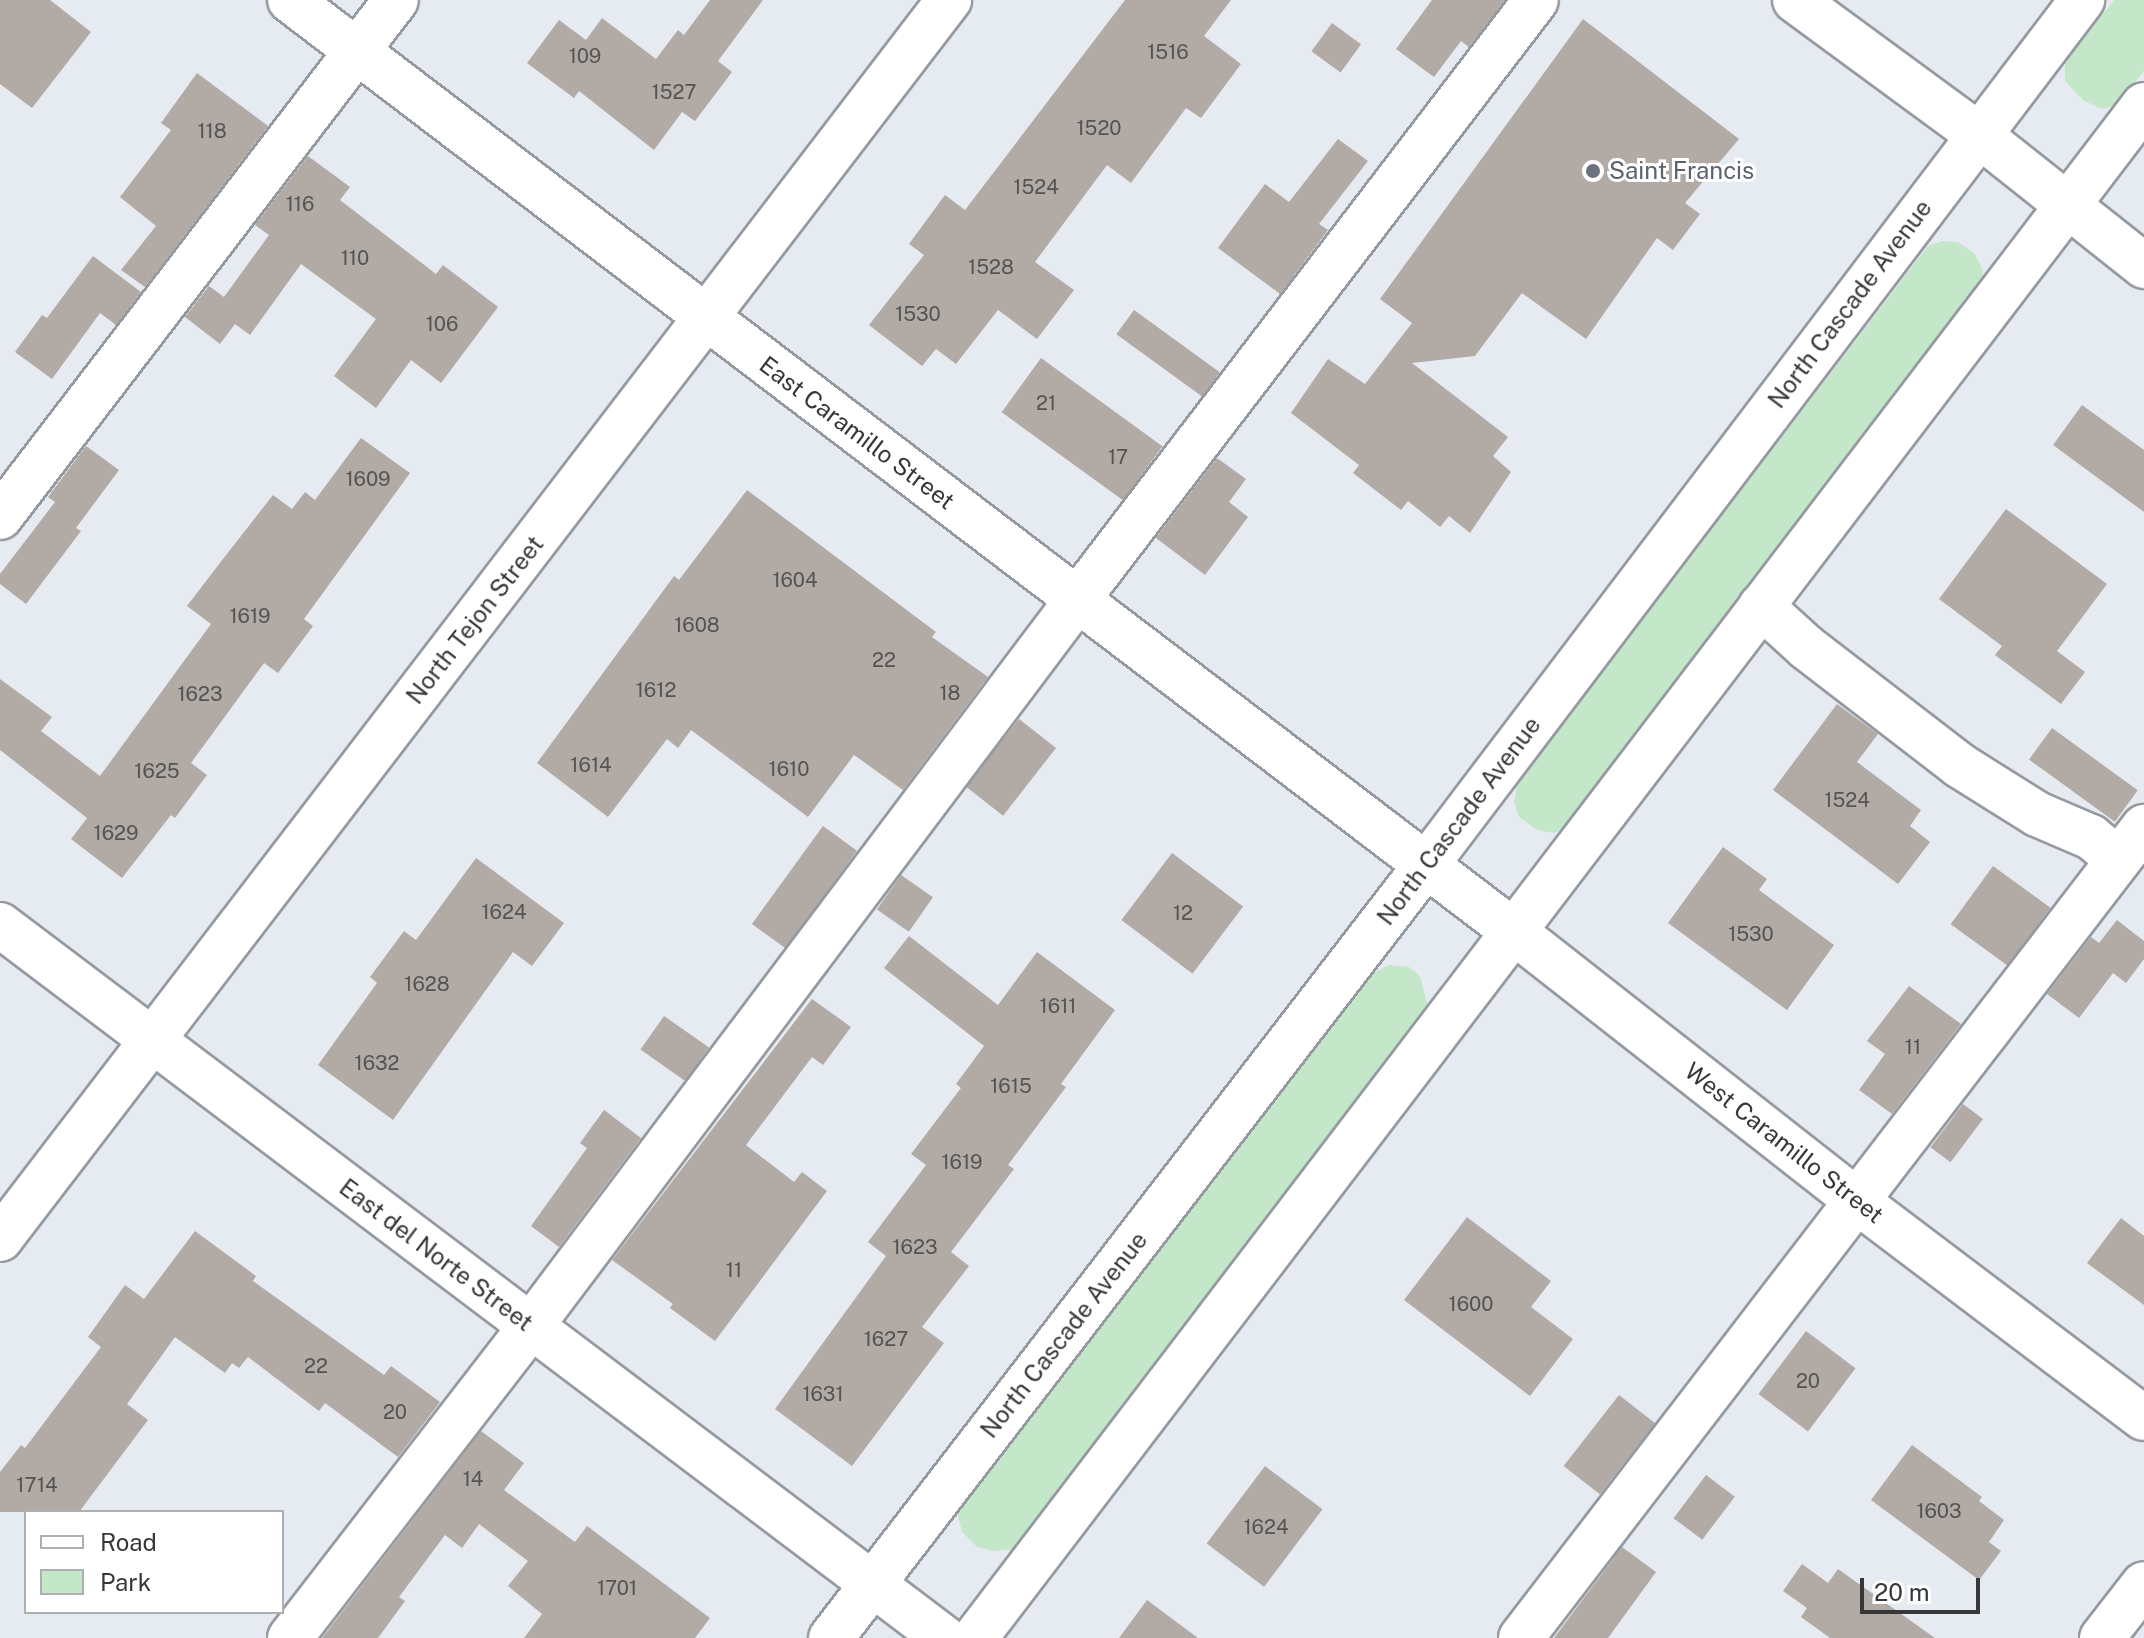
<!DOCTYPE html>
<html>
<head>
<meta charset="utf-8">
<style>
	body { margin:0 }
	#map { position:relative; width:2144px; height:1638px; overflow:hidden; background:#e6ebf2; font-family:"Public Sans",sans-serif }
	div>[style] { position:absolute }
	[style*='--x'] { left:calc(var(--x)*1px); top:calc(var(--y)*1px); width:calc(var(--w)*1px); rotate:calc(var(--a)*1deg) }
	.green>* { inset:0; background:#c4e6c9 }
	.building>* { inset:0; background:#b1aaa5; transform-origin:0 0 }
	.roads { filter:drop-shadow(2px 0 #959aa0) drop-shadow(-2px 0 #959aa0) drop-shadow(0 2px #959aa0) drop-shadow(0 -2px #959aa0) }
	.minor>* { height:44px; margin:-22px; padding:0 22px; transform-origin:22px; border-radius:22px; background:#fff }
	.major>* { height:44px; margin:-22px; padding:0 22px; transform-origin:22px; border-radius:22px; background:#fff }
	.dots>* { width:22px; height:22px; translate:-50% -50%; box-sizing:border-box; border:4px solid #fff; border-radius:50% }
	span { translate:-50% -50%; white-space:nowrap; text-align:center; line-height:1.15; -webkit-text-stroke:6px #fff; paint-order:stroke }
	.number-label { font-size:20px; color:#545454 }
	.number-label span { -webkit-text-stroke-width:0 }
	.worship-label { font-size:24px; color:#5b616d }
	.left { translate:0 -50%; text-align:left }
	.street-label { font-size:24px; color:#353739 }
	.legend { position:absolute; left:24px; top:1510px; width:260px; height:104px; box-sizing:border-box; background:#fff; border:2px solid #aeafb0; margin:0; padding:10px 14px; list-style:none; font-size:24px; color:#353739 }
	.legend li { display:flex; align-items:center; gap:16px; height:40px }
	.legend b { width:40px; border:2px solid #aeafb0 }
	.scale { position:absolute; left:1860px; top:1578px; width:120px; height:36px; box-sizing:border-box; border:4px solid #353739; border-top:0; padding-left:10px; font-size:24px; line-height:28px; white-space:nowrap; color:#353739; -webkit-text-stroke:6px #fff; paint-order:stroke }
</style>
</head>
<body>
<div id="map">
	<div class="green">
		<div style="clip-path:polygon(2114px 0,2144px 0,2144px 71px,2118px 104px,2103px 109px,2084px 101px,2065px 81px,2065px 63px)"></div>
		<div style="clip-path:polygon(1942px 241px,1958px 242px,1974px 253px,1983px 270px,1982px 284px,1566px 828px,1554px 833px,1537px 830px,1519px 817px,1514px 802px,1518px 782px,1928px 246px)"></div>
		<div style="clip-path:polygon(1389px 965px,1409px 967px,1420px 976px,1428px 1007px,1014px 1549px,995px 1551px,977px 1547px,962px 1532px,957px 1511px,1370px 975px)"></div>
	</div>
	<div class="building">
		<div style="clip-path:polygon(0 0,50px 0,91px 32px,32px 108px,0 84px)"></div>
		<div style="clip-path:polygon(710px 0,763px 0,718px 61px,732px 72px,695px 121px,682px 112px,654px 150px,579px 91px,574px 98px,527px 63px,559px 20px,586px 40px,602px 18px,656px 59px,678px 30px,684px 35px)"></div>
		<div style="clip-path:polygon(1125px 0,1231px 0,1204px 36px,1241px 64px,1201px 118px,1186px 108px,1131px 183px,1107px 165px,1035px 262px,1074px 290px,1037px 339px,998px 310px,956px 364px,936px 349px,922px 366px,869px 325px,924px 255px,909px 244px,945px 195px,965px 210px)"></div>
		<div style="clip-path:polygon(1432px 0,1505px 0,1469px 47px,1461px 41px,1434px 77px,1396px 49px)"></div>
		<div style="clip-path:polygon(1583px 19px,1739px 139px,1685px 203px,1700px 214px,1673px 250px,1657px 238px,1586px 339px,1522px 293px,1475px 356px,1412px 363px,1508px 437px,1493px 456px,1511px 472px,1470px 533px,1449px 516px,1440px 527px,1408px 501px,1401px 510px,1353px 473px,1359px 465px,1291px 413px,1328px 359px,1365px 384px,1412px 323px,1380px 299px)"></div>
		<div style="left:1332px;top:23px;width:36px;height:35px;rotate:36deg"></div>
		<div style="clip-path:polygon(197px 73px,268px 126px,145px 287px,121px 270px,156px 226px,120px 197px,171px 130px,161px 123px)"></div>
		<div style="clip-path:polygon(1338px 139px,1368px 161px,1319px 224px,1328px 230px,1280px 294px,1218px 248px,1265px 184px,1289px 202px)"></div>
		<div style="clip-path:polygon(308px 156px,350px 187px,340px 200px,436px 274px,443px 265px,498px 307px,441px 383px,411px 360px,376px 408px,334px 376px,376px 319px,301px 264px,250px 335px,235px 324px,220px 344px,185px 317px,209px 286px,224px 297px,269px 235px,255px 225px)"></div>
		<div style="clip-path:polygon(93px 256px,141px 292px,116px 325px,100px 313px,52px 379px,15px 352px,42px 315px,47px 318px)"></div>
		<div style="left:1134px;top:310px;width:106px;height:30px;rotate:36deg"></div>
		<div style="left:1041px;top:358px;width:150px;height:67px;rotate:36deg"></div>
		<div style="clip-path:polygon(2082px 405px,2144px 450px,2144px 512px,2053px 445px)"></div>
		<div style="clip-path:polygon(361px 438px,410px 473px,304px 619px,313px 626px,278px 673px,264px 663px,191px 763px,207px 775px,175px 818px,171px 815px,122px 878px,71px 839px,87px 818px,0 750px,0 679px,52px 717px,41px 731px,100px 776px,211px 624px,187px 606px,223px 559px,273px 495px,292px 509px,305px 492px,315px 500px)"></div>
		<div style="clip-path:polygon(86px 446px,119px 470px,76px 528px,81px 531px,26px 604px,0 584px,0 574px,55px 502px,48px 497px)"></div>
		<div style="clip-path:polygon(1217px 458px,1246px 479px,1229px 502px,1248px 517px,1205px 575px,1156px 538px)"></div>
		<div style="clip-path:polygon(747px 490px,936px 632px,932px 637px,988px 677px,903px 790px,854px 755px,808px 817px,691px 730px,678px 748px,667px 739px,608px 817px,537px 763px,674px 576px,679px 580px)"></div>
		<div style="clip-path:polygon(2006px 509px,2107px 584px,2057px 651px,2085px 672px,2061px 704px,1995px 655px,2002px 646px,1939px 599px)"></div>
		<div style="clip-path:polygon(1837px 704px,1878px 734px,1857px 762px,1921px 810px,1910px 826px,1930px 842px,1898px 884px,1773px 790px)"></div>
		<div style="left:1019px;top:719px;width:47px;height:86px;rotate:38deg"></div>
		<div style="left:2052px;top:728px;width:106px;height:39px;rotate:36deg"></div>
		<div style="left:823px;top:826px;width:42px;height:121px;rotate:36deg"></div>
		<div style="clip-path:polygon(1723px 847px,1767px 879px,1759px 890px,1834px 945px,1787px 1010px,1668px 923px)"></div>
		<div style="left:1172px;top:853px;width:89px;height:84px;rotate:37deg"></div>
		<div style="clip-path:polygon(476px 858px,564px 923px,532px 966px,513px 952px,393px 1120px,318px 1065px,377px 983px,370px 977px,404px 931px,416px 940px)"></div>
		<div style="left:1993px;top:866px;width:71px;height:72px;rotate:36deg"></div>
		<div style="left:901px;top:875px;width:39px;height:42px;rotate:35deg"></div>
		<div style="clip-path:polygon(2117px 920px,2144px 941px,2144px 959px,2126px 983px,2113px 973px,2079px 1018px,2047px 994px,2091px 937px,2099px 943px)"></div>
		<div style="clip-path:polygon(909px 936px,998px 1005px,1037px 952px,1115px 1010px,1061px 1084px,1066px 1087px,1008px 1165px,1014px 1169px,951px 1252px,969px 1266px,922px 1327px,944px 1343px,852px 1466px,775px 1409px,886px 1256px,868px 1242px,926px 1165px,911px 1154px,961px 1088px,956px 1084px,984px 1046px,884px 968px)"></div>
		<div style="clip-path:polygon(1909px 986px,1961px 1024px,1892px 1114px,1859px 1090px,1885px 1054px,1867px 1041px)"></div>
		<div style="clip-path:polygon(812px 999px,851px 1027px,823px 1065px,812px 1057px,746px 1145px,794px 1182px,802px 1172px,827px 1191px,715px 1341px,670px 1308px,673px 1304px,612px 1260px)"></div>
		<div style="left:664px;top:1016px;width:55px;height:41px;rotate:35deg"></div>
		<div style="left:1963px;top:1104px;width:25px;height:54px;rotate:37deg"></div>
		<div style="clip-path:polygon(604px 1110px,641px 1138px,559px 1247px,531px 1226px,587px 1148px,580px 1143px)"></div>
		<div style="clip-path:polygon(1467px 1217px,1551px 1281px,1531px 1307px,1573px 1339px,1530px 1396px,1404px 1300px)"></div>
		<div style="clip-path:polygon(2121px 1218px,2144px 1236px,2144px 1305px,2087px 1263px)"></div>
		<div style="clip-path:polygon(195px 1231px,256px 1276px,253px 1281px,384px 1375px,391px 1366px,440px 1402px,398px 1457px,325px 1403px,319px 1411px,248px 1357px,239px 1368px,232px 1363px,225px 1373px,175px 1337px,127px 1404px,148px 1420px,79px 1512px,0 1512px,0 1472px,21px 1445px,25px 1448px,101px 1347px,88px 1337px,125px 1285px,144px 1299px)"></div>
		<div style="left:1806px;top:1331px;width:62px;height:79px;rotate:37deg"></div>
		<div style="left:1619px;top:1395px;width:46px;height:90px;rotate:38deg"></div>
		<div style="clip-path:polygon(481px 1431px,524px 1463px,504px 1490px,575px 1542px,587px 1526px,710px 1618px,695px 1638px,524px 1638px,542px 1614px,508px 1586px,528px 1561px,479px 1524px,462px 1548px,445px 1535px,399px 1597px,405px 1601px,378px 1638px,322px 1638px)"></div>
		<div style="clip-path:polygon(1912px 1445px,1982px 1497px,1979px 1501px,2004px 1520px,1989px 1542px,2001px 1551px,1979px 1580px,1871px 1500px)"></div>
		<div style="left:1265px;top:1466px;width:72px;height:97px;rotate:37deg"></div>
		<div style="left:1706px;top:1475px;width:36px;height:54px;rotate:37deg"></div>
		<div style="clip-path:polygon(1622px 1547px,1656px 1572px,1608px 1638px,1554px 1638px)"></div>
		<div style="clip-path:polygon(1802px 1564px,1828px 1583px,1838px 1569px,1935px 1638px,1830px 1638px,1801px 1617px,1807px 1608px,1783px 1591px)"></div>
		<div style="clip-path:polygon(1147px 1600px,1198px 1638px,1119px 1638px)"></div>
	</div>
	<div class="roads">
		<div class="minor">
			<div style="--x:290;--y:0;--w:1537;--a:37.28"></div>
			<div style="--x:1513;--y:931;--w:439;--a:38.1"></div>
			<div style="--x:1858;--y:1202;--w:358;--a:37.1"></div>
			<div style="--x:1795;--y:0;--w:228;--a:36.3"></div>
			<div style="--x:1979;--y:135;--w:211;--a:38.4"></div>
			<div style="--x:0;--y:517;--w:651;--a:-52.55"></div>
			<div style="--x:1761;--y:606;--w:61;--a:42.3"></div>
			<div style="--x:1806;--y:647;--w:193;--a:37.6"></div>
			<div style="--x:1959;--y:765;--w:92;--a:32.1"></div>
			<div style="--x:2037;--y:814;--w:59;--a:23.1"></div>
			<div style="--x:2091;--y:837;--w:35;--a:40"></div>
			<div style="--x:0;--y:925;--w:1183;--a:37.06"></div>
			<div style="--x:0;--y:1239;--w:1561;--a:-52.55"></div>
			<div style="--x:290;--y:1638;--w:394;--a:-52.3"></div>
			<div style="--x:531;--y:1326;--w:908;--a:-53.05"></div>
			<div style="--x:1077;--y:600;--w:755;--a:-52.58"></div>
			<div style="--x:1521;--y:1638;--w:1023;--a:-52.47"></div>
			<div style="--x:2102;--y:1638;--w:68;--a:-52.1"></div>
		</div>
		<div class="major">
			<div style="--x:831;--y:1638;--w:975;--a:-52.41"></div>
			<div style="--x:1426;--y:865;--w:1086;--a:-52.82"></div>
			<div style="--x:975;--y:1638;--w:1928;--a:-52.67"></div>
		</div>
	</div>
	<div class="dots">
		<div style="left:1593px;top:171px;background:#6b7280"></div>
	</div>
	<div class="number-label">
		<span style="left:1168px;top:52px">1516</span>
		<span style="left:585px;top:56px">109</span>
		<span style="left:674px;top:92px">1527</span>
		<span style="left:1099px;top:128px">1520</span>
		<span style="left:212px;top:131px">118</span>
		<span style="left:1036px;top:187px">1524</span>
		<span style="left:300px;top:204px">116</span>
		<span style="left:355px;top:258px">110</span>
		<span style="left:991px;top:267px">1528</span>
		<span style="left:918px;top:314px">1530</span>
		<span style="left:442px;top:324px">106</span>
		<span style="left:1046px;top:403px">21</span>
		<span style="left:1118px;top:457px">17</span>
		<span style="left:368px;top:479px">1609</span>
		<span style="left:795px;top:580px">1604</span>
		<span style="left:250px;top:616px">1619</span>
		<span style="left:697px;top:625px">1608</span>
		<span style="left:884px;top:660px">22</span>
		<span style="left:656px;top:690px">1612</span>
		<span style="left:950px;top:693px">18</span>
		<span style="left:200px;top:694px">1623</span>
		<span style="left:591px;top:765px">1614</span>
		<span style="left:789px;top:769px">1610</span>
		<span style="left:157px;top:771px">1625</span>
		<span style="left:1847px;top:800px">1524</span>
		<span style="left:116px;top:833px">1629</span>
		<span style="left:504px;top:912px">1624</span>
		<span style="left:1183px;top:913px">12</span>
		<span style="left:1751px;top:934px">1530</span>
		<span style="left:427px;top:984px">1628</span>
		<span style="left:1058px;top:1006px">1611</span>
		<span style="left:1913px;top:1047px">11</span>
		<span style="left:377px;top:1063px">1632</span>
		<span style="left:1011px;top:1086px">1615</span>
		<span style="left:962px;top:1162px">1619</span>
		<span style="left:915px;top:1247px">1623</span>
		<span style="left:734px;top:1270px">11</span>
		<span style="left:1471px;top:1304px">1600</span>
		<span style="left:886px;top:1339px">1627</span>
		<span style="left:316px;top:1366px">22</span>
		<span style="left:1808px;top:1381px">20</span>
		<span style="left:823px;top:1394px">1631</span>
		<span style="left:395px;top:1412px">20</span>
		<span style="left:473px;top:1479px">14</span>
		<span style="left:37px;top:1485px">1714</span>
		<span style="left:1939px;top:1511px">1603</span>
		<span style="left:1266px;top:1527px">1624</span>
		<span style="left:617px;top:1588px">1701</span>
	</div>
	<div class="worship-label">
		<span class="left" style="left:1609px;top:171px">Saint Francis</span>
	</div>
	<div class="street-label">
		<span style="left:1850px;top:304px;rotate:-53deg">North Cascade Avenue</span>
		<span style="left:857px;top:433px;rotate:37deg">East Caramillo Street</span>
		<span style="left:475px;top:620px;rotate:-52deg">North Tejon Street</span>
		<span style="left:1459px;top:821px;rotate:-53deg">North Cascade Avenue</span>
		<span style="left:1784px;top:1143px;rotate:38deg">West Caramillo Street</span>
		<span style="left:436px;top:1255px;rotate:37deg">East del Norte Street</span>
		<span style="left:1064px;top:1335px;rotate:-52deg">North Cascade Avenue</span>
	</div>
	<ul class="legend">
	<li><b style="height:10px;background:#fff"></b>Road</li>
	<li><b style="height:22px;background:#c4e6c9"></b>Park</li>
	</ul>
	<div class="scale">20 m</div>
</div>
</body>
</html>
